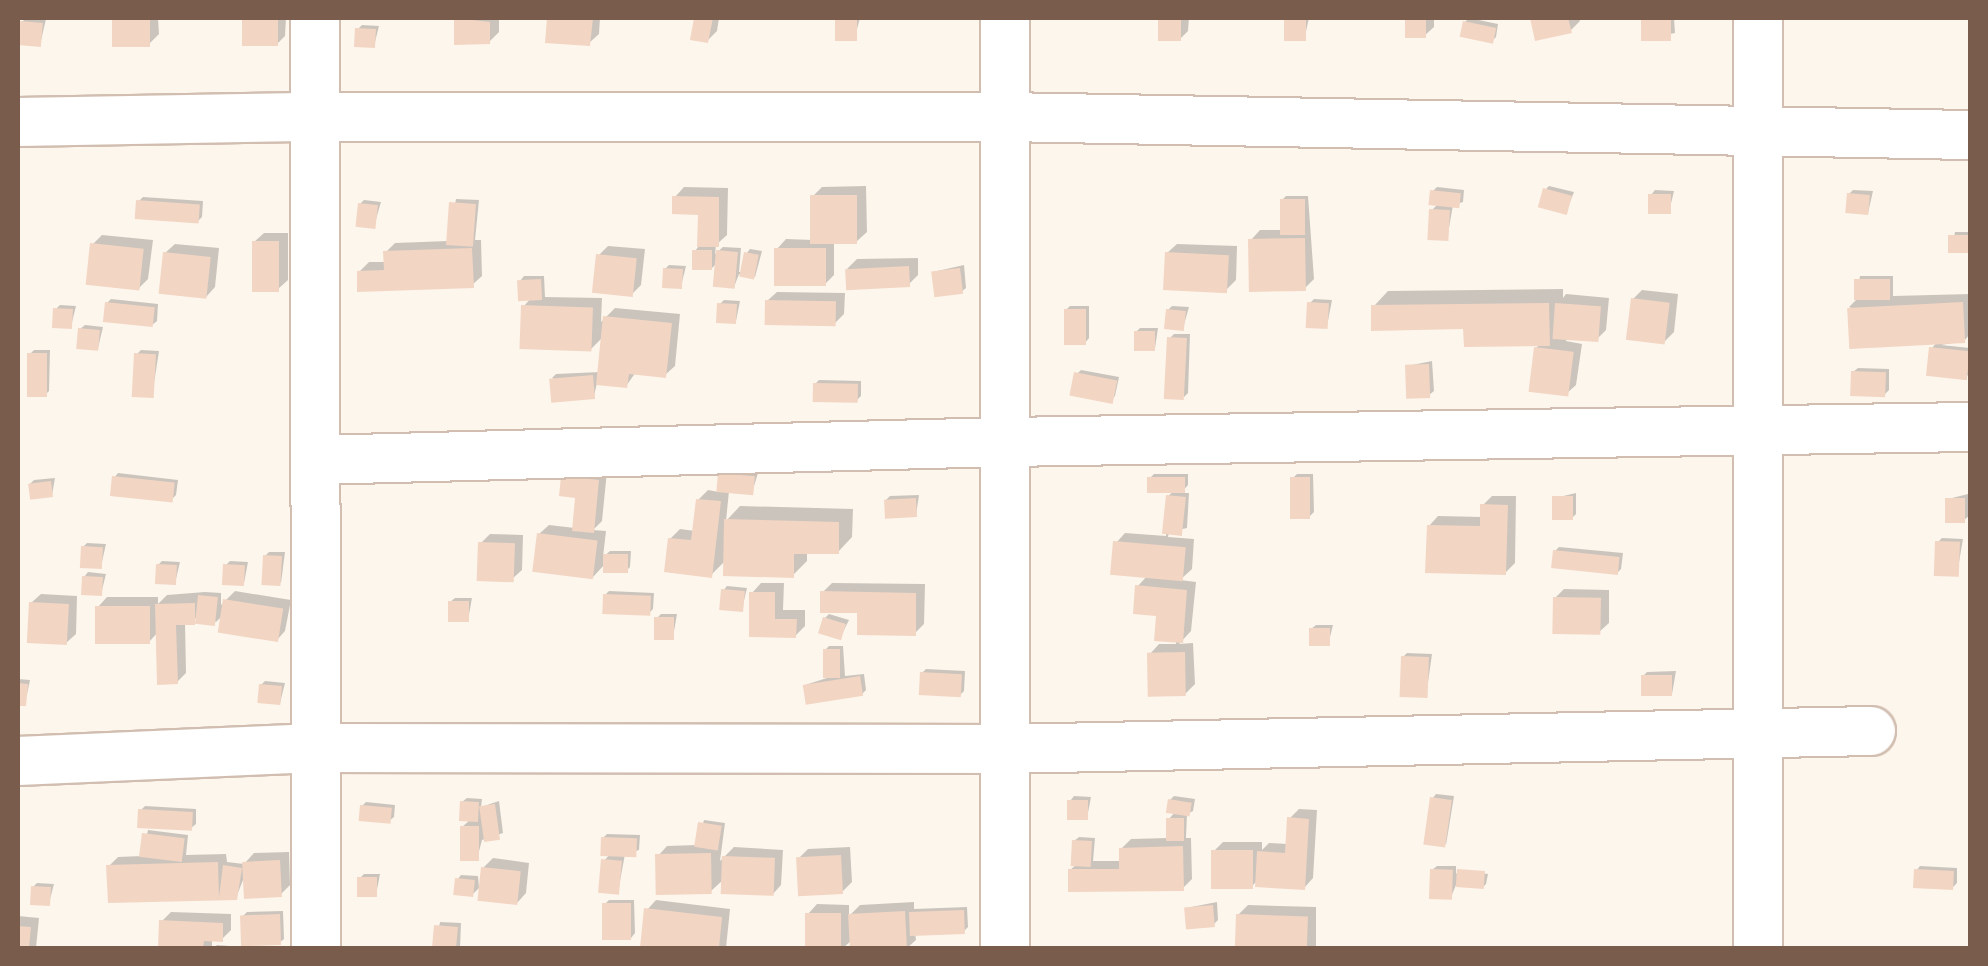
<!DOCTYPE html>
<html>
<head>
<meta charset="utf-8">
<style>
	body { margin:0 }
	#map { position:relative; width:1988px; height:966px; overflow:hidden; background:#fdf6ec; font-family:Karla,sans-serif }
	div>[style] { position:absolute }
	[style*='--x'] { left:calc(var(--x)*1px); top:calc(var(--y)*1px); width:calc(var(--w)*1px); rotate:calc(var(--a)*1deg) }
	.shadow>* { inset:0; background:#0003 }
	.building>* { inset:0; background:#f3d5c3; transform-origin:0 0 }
	.roads { filter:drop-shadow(2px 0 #d1beb0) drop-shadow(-2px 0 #d1beb0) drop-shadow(0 2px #d1beb0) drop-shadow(0 -2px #d1beb0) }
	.minor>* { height:48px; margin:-24px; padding:0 24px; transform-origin:24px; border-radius:24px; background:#fff }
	span { translate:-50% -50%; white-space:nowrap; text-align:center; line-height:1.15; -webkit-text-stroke:8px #fffaf3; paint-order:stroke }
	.frame { position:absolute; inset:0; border:20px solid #7a5c4d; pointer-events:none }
</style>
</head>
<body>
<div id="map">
	<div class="shadow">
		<div style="clip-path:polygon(26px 18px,46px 19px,40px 45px,22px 22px)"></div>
		<div style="clip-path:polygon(114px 18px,158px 18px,159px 34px,149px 44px,115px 45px)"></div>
		<div style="clip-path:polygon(244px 18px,286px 18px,285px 36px,275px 46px,243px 44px)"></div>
		<div style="clip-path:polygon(456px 18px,499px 18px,499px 32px,489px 42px,456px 42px)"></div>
		<div style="clip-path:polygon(550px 18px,600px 18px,599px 34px,589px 43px,548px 40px)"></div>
		<div style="clip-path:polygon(696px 18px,719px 18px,717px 31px,708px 40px,693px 38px)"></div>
		<div style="clip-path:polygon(837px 18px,860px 18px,854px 40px,836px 38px)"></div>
		<div style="clip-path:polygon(1160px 18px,1189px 18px,1188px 31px,1178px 41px,1159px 39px)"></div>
		<div style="clip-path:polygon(1287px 18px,1309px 18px,1304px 40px,1286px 39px)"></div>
		<div style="clip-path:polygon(1408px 18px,1434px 18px,1434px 27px,1424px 36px,1408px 35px)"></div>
		<div style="clip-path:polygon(1469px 18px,1498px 24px,1496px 37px,1492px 41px,1465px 22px)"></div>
		<div style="clip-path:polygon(1532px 18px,1579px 18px,1580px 21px,1570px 31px,1537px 38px)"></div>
		<div style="clip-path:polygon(1643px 18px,1674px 18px,1675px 33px,1644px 39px)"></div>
		<div style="clip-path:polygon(362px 25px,379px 26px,374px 46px,358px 29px)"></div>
		<div style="clip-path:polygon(866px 186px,867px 232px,857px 241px,834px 242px,834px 275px,825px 284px,777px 249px,786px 239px,813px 240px,813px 196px,822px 187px)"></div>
		<div style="clip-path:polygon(1549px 186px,1574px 192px,1566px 212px,1545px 190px)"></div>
		<div style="clip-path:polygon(684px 187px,728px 188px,727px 235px,716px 245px,715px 254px,723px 247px,741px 248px,739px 272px,743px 272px,746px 254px,750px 249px,762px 251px,755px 277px,739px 274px,734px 287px,718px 262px,711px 269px,695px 251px,699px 246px,700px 212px,675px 197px)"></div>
		<div style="clip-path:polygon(1437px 187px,1464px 190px,1463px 202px,1453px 205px,1447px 239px,1432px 210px,1439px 203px,1433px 191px)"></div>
		<div style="clip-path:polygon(1655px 190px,1674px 191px,1669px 212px,1651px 195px)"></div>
		<div style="clip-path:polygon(1853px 190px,1873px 191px,1868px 213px,1849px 194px)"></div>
		<div style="clip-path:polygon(1286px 196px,1308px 196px,1314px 279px,1305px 288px,1251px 240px,1260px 230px,1282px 230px,1282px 200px)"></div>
		<div style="clip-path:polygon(143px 197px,203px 201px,202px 217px,198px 221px,139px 201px)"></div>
		<div style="clip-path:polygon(456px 199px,479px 200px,475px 240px,481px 240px,482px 276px,472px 285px,359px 272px,369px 262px,386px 262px,386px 252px,395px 243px,448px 241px)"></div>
		<div style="clip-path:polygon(364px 200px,381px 202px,374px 226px,360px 204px)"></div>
		<div style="clip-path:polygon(1955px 232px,1970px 232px,1970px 251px,1951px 251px)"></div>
		<div style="clip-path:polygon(264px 233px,288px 233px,288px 280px,278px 289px,254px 242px)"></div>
		<div style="clip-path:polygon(102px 235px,153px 240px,148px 279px,139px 288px,93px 244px)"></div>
		<div style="clip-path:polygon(175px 244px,219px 248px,215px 287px,206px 297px,165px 253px)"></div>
		<div style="clip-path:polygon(1177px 244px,1237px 246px,1236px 280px,1226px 290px,1167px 253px)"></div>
		<div style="clip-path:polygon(608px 246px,645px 249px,641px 285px,632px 294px,599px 255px)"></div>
		<div style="clip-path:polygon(918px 258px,918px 275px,909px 284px,847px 269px,857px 259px)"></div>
		<div style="clip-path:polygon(669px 265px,686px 266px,681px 286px,665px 269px)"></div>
		<div style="clip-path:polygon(964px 265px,966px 288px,961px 292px,933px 272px)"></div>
		<div style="clip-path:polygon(524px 276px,544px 276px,545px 297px,602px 298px,601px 322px,615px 308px,680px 314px,675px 366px,665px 375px,636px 372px,626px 386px,597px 383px,594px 396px,552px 378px,556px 374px,600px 372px,604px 336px,591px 349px,524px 306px,531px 298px,520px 281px)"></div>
		<div style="clip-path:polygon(1860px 276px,1893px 276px,1893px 296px,1970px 294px,1970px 334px,1964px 341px,1941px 345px,1970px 348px,1970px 373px,1966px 377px,1932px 348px,1938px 341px,1849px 307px,1856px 300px)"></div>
		<div style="clip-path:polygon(1563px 289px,1563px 298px,1566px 294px,1609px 298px,1606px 330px,1597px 339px,1566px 337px,1566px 341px,1582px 344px,1576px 385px,1566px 394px,1536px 348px,1540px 344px,1374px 306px,1388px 291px)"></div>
		<div style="clip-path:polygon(1642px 290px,1678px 294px,1674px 332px,1665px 341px,1633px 299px)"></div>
		<div style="clip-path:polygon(777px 292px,845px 293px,844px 314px,835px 323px,767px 301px)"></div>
		<div style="clip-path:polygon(111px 299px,158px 304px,157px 321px,152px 325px,107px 303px)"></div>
		<div style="clip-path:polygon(1314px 299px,1332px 300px,1327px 326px,1310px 303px)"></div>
		<div style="clip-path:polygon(724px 300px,740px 301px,736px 321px,720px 304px)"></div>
		<div style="clip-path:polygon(60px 305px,76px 306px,71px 326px,56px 309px)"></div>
		<div style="clip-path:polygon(1070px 306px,1089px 306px,1089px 338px,1085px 343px,1066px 310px)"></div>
		<div style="clip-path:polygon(1172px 306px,1189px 307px,1183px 328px,1168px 310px)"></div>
		<div style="clip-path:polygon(85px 325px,103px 327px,98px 348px,80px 329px)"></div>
		<div style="clip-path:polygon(1140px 328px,1158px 328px,1155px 348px,1136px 332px)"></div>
		<div style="clip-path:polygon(1174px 334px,1190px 334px,1188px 393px,1184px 397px,1170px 338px)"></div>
		<div style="clip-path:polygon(34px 350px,50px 350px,49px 391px,45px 395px,30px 354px)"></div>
		<div style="clip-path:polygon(141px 350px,159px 351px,152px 396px,137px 354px)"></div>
		<div style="clip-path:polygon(1432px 361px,1434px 391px,1429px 395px,1407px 366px)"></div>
		<div style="clip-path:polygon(1858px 368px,1889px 369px,1889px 390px,1885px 394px,1853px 372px)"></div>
		<div style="clip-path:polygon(1081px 370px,1119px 377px,1115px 396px,1111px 400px,1077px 374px)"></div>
		<div style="clip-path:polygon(819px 380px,861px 381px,861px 396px,857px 400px,815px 384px)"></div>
		<div style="clip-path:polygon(724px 470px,758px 473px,752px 493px,729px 491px,726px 521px,740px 506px,853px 509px,852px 537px,838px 552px,807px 551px,807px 561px,793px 575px,725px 561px,711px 575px,670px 539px,680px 529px,695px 531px,698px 500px,708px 490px,719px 492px)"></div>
		<div style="clip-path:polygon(607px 471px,602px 521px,593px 530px,606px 531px,603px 557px,610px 551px,631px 551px,630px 567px,626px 571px,605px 564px,593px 577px,539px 534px,549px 525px,575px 528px,578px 496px,563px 477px)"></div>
		<div style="clip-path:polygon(118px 473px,178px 480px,176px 495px,172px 499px,114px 478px)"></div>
		<div style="clip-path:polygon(1154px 474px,1188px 474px,1188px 485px,1181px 493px,1189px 493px,1187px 528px,1169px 532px,1168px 537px,1194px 539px,1192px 569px,1180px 580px,1196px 582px,1191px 631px,1179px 644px,1193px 643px,1195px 684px,1185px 694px,1150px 654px,1159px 644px,1176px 644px,1176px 640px,1137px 587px,1148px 575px,1116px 543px,1125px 533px,1166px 536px,1168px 496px,1175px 490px,1150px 478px)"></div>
		<div style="clip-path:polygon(1297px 474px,1313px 474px,1314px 512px,1309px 517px,1293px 478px)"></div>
		<div style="clip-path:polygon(55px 478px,52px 495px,30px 484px,34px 480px)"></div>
		<div style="clip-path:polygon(1576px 493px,1576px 514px,1572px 518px,1555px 498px)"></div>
		<div style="clip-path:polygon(1968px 494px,1969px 516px,1964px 520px,1948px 499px)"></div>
		<div style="clip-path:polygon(919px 495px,916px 515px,886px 500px,890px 496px)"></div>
		<div style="clip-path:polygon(1492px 496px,1516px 496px,1515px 563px,1505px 573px,1429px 526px,1438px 516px,1483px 517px,1483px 505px)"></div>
		<div style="clip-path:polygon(490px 534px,523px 535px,522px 570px,512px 579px,481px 543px)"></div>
		<div style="clip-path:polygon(1942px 538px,1963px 539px,1957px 574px,1938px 542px)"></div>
		<div style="clip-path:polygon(87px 543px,106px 544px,101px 566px,83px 547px)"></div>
		<div style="clip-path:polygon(1559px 547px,1623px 553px,1621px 569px,1617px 573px,1555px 551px)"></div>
		<div style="clip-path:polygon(269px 552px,285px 552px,281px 583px,265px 556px)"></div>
		<div style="clip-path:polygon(162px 561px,180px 562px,175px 583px,158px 565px)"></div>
		<div style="clip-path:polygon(230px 561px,248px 562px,244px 583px,226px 565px)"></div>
		<div style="clip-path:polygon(88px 572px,106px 574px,101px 594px,84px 577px)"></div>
		<div style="clip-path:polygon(761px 583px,784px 583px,783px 610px,805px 610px,805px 626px,795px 636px,752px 635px,752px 593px)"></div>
		<div style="clip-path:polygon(832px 583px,925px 584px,924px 624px,915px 633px,859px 611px,823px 592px)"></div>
		<div style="clip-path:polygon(727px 586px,747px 588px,742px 609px,723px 591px)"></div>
		<div style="clip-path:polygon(1564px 589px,1609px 590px,1609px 623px,1599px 632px,1555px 598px)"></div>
		<div style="clip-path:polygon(235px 591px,291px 600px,285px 631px,276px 641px,223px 615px,216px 622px,200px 617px,185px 622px,186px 673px,177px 682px,158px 632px,149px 642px,98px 607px,107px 597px,158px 597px,158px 604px,167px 595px,205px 592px,221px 593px,221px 605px)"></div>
		<div style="clip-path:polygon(609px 591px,654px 593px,653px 609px,649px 613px,605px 595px)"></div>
		<div style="clip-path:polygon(41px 594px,77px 596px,76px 634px,66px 643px,31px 603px)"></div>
		<div style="clip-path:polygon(455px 598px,472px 598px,468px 620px,450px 602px)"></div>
		<div style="clip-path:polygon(661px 614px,677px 614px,673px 637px,657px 618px)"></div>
		<div style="clip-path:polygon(829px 614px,849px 620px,841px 636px,825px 618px)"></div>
		<div style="clip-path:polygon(1316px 625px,1333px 625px,1328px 645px,1311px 629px)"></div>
		<div style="clip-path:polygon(829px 646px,843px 646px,845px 676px,864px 674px,866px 690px,862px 694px,805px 685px,827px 678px,825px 650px)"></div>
		<div style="clip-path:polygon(1407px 653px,1432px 654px,1426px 696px,1403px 657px)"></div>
		<div style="clip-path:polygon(926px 669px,965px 671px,964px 691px,960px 695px,922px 673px)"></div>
		<div style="clip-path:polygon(1676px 671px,1672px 694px,1643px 676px,1647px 672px)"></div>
		<div style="clip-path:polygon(18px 679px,30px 680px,25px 704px,18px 703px)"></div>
		<div style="clip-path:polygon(265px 681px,285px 683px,280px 703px,261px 685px)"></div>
		<div style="clip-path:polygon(1436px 794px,1454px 796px,1446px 845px,1432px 799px)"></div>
		<div style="clip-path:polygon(1074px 796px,1091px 797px,1087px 818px,1070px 801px)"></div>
		<div style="clip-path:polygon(1174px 796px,1195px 799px,1193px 811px,1187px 814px,1186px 838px,1191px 838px,1192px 879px,1183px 888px,1070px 870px,1077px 864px,1074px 841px,1079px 837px,1095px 838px,1093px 861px,1121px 861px,1121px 849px,1131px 839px,1168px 838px,1169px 819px,1175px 812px,1170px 800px)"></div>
		<div style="clip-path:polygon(467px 798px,482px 799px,481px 807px,499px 801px,503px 833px,482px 840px,477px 859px,462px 827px,470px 820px,462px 802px)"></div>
		<div style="clip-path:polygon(366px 802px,395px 805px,394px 817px,389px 821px,362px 806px)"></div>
		<div style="clip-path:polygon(145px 806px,196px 809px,196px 824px,191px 828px,141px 810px)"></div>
		<div style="clip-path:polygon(1299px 809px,1317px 810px,1313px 878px,1304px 888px,1258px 880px,1252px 886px,1213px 852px,1223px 842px,1262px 842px,1262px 850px,1269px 843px,1288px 844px,1290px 818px)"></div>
		<div style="clip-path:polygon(704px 820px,725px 823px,720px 861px,734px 847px,783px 850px,781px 885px,772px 895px,723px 880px,711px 891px,658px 856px,667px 846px,697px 845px)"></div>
		<div style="clip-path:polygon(148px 830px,188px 835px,186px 855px,226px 854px,227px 862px,244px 864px,254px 853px,289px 852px,290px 885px,281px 894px,243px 880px,236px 898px,218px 897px,109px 866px,118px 857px,142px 856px)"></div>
		<div style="clip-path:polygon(607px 834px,640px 835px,639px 850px,625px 854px,618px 892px,604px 861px,610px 854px,603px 838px)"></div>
		<div style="clip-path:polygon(850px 847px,852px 882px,842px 892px,798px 859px,808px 849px)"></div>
		<div style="clip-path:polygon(493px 858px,529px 863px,526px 893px,517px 903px,483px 868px)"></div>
		<div style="clip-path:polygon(1437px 866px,1456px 866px,1456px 874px,1460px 870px,1488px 874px,1486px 884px,1482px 888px,1456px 885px,1451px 897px,1432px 870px)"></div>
		<div style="clip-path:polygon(1920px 866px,1957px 868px,1957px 883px,1953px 887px,1916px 871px)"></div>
		<div style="clip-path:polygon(364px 874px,380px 874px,376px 895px,360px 878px)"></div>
		<div style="clip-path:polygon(461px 875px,478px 876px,479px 888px,472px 895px,457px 880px)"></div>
		<div style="clip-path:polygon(37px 883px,54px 884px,49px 903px,33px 887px)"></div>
		<div style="clip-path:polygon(609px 900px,634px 900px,635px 933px,631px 938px,605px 904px)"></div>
		<div style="clip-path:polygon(656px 900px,730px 909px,726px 948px,642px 948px,647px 910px)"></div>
		<div style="clip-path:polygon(914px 902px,914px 909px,967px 907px,968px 927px,964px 931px,915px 932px,916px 940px,907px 948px,852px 948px,852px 940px,843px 948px,808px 948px,808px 914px,817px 904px,849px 905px,849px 916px,860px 905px)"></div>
		<div style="clip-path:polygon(1217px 902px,1218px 920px,1214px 924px,1186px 908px)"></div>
		<div style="clip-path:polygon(1248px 905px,1316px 907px,1316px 947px,1238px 948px,1238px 915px)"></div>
		<div style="clip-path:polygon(283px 911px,284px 939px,279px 943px,243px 916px,247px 912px)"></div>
		<div style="clip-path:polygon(171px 912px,231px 914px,231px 930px,222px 939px,212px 939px,212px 948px,161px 948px,162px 921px)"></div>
		<div style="clip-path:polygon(18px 916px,39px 918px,36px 948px,18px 948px)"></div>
		<div style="clip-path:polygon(440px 922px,461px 923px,460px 948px,435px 948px)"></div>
		<div style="clip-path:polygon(217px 945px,230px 946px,230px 948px,213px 948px)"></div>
	</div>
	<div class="building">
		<div style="left:112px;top:18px;width:38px;height:29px"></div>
		<div style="left:242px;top:18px;width:36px;height:28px"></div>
		<div style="clip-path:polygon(454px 18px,490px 22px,490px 44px,454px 45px)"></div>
		<div style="clip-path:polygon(547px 18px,593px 18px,590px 46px,545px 43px)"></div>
		<div style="clip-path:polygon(694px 18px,713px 18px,708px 43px,690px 40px)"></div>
		<div style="left:835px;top:18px;width:22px;height:23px"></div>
		<div style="left:1158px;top:18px;width:23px;height:23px"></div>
		<div style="left:1284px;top:18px;width:22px;height:23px"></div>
		<div style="left:1405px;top:18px;width:21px;height:20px"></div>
		<div style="clip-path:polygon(1530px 18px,1568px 18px,1572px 33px,1535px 41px)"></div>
		<div style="left:1641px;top:18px;width:30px;height:23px"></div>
		<div style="left:20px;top:21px;width:23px;height:24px;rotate:5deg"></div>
		<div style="left:1463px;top:21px;width:34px;height:16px;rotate:12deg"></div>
		<div style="left:355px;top:28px;width:21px;height:19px;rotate:3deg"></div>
		<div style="left:1543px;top:188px;width:30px;height:20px;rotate:15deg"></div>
		<div style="left:1430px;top:190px;width:31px;height:15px;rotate:6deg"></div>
		<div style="left:1847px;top:193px;width:23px;height:20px;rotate:5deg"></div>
		<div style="left:1648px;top:194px;width:23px;height:20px"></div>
		<div style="left:810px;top:195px;width:47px;height:49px"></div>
		<div style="clip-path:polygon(672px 196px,719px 197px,719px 247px,697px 247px,698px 215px,672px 214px)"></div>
		<div style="left:1280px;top:199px;width:25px;height:36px"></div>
		<div style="left:136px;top:200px;width:64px;height:19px;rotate:4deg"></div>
		<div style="left:449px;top:202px;width:27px;height:43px;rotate:4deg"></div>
		<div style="left:358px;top:203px;width:20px;height:24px;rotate:6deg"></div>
		<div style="left:1429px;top:209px;width:21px;height:31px;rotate:3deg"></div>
		<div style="left:1948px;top:235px;width:22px;height:18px"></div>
		<div style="left:1305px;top:238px;width:53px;height:57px;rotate:89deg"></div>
		<div style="left:252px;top:241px;width:27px;height:51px"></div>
		<div style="left:90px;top:243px;width:54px;height:42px;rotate:6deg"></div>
		<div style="clip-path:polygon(472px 248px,474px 288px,357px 292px,357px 271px,384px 270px,383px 251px)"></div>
		<div style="left:774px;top:248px;width:52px;height:38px"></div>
		<div style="left:692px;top:250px;width:20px;height:20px"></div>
		<div style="left:716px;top:250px;width:22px;height:37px;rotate:5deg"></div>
		<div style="left:163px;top:252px;width:48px;height:42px;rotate:6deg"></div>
		<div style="left:744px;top:252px;width:15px;height:25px;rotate:11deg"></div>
		<div style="left:1165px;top:252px;width:64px;height:38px;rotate:3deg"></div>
		<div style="left:596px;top:254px;width:41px;height:39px;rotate:6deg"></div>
		<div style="left:909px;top:266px;width:21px;height:64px;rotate:87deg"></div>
		<div style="left:663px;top:268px;width:20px;height:20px;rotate:3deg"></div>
		<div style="left:960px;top:268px;width:26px;height:29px;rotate:83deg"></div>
		<div style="left:541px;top:279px;width:21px;height:24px;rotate:87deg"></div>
		<div style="left:1854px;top:279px;width:36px;height:21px"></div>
		<div style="left:1631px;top:298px;width:39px;height:42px;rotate:7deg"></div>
		<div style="left:765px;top:300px;width:71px;height:25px;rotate:1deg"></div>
		<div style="left:105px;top:302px;width:50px;height:20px;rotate:6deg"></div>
		<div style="left:1307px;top:302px;width:22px;height:26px;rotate:3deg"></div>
		<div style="left:1963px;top:302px;width:41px;height:116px;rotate:87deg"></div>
		<div style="left:717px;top:303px;width:20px;height:20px;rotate:3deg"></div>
		<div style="clip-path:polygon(1549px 303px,1550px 346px,1464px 347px,1463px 329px,1371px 331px,1371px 305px)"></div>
		<div style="left:1555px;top:303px;width:46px;height:36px;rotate:4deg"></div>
		<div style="left:521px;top:305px;width:72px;height:44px;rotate:2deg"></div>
		<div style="left:53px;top:308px;width:20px;height:20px;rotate:3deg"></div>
		<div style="left:1064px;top:309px;width:22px;height:36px"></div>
		<div style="left:1166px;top:309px;width:20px;height:20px;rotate:6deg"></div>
		<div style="clip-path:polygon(603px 316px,672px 323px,666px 378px,629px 374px,627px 388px,596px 385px)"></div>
		<div style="left:78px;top:328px;width:22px;height:21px;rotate:5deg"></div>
		<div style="left:1134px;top:331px;width:21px;height:20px"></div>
		<div style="left:1167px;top:337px;width:20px;height:62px;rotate:3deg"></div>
		<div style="left:1534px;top:347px;width:40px;height:45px;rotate:7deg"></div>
		<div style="left:1929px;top:347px;width:41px;height:29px;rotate:6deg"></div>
		<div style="left:27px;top:353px;width:20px;height:44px"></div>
		<div style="left:134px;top:353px;width:22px;height:44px;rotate:3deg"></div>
		<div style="left:1429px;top:364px;width:34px;height:24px;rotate:88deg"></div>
		<div style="left:1851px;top:371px;width:35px;height:25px;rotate:2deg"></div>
		<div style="left:1074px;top:372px;width:44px;height:24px;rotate:11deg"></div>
		<div style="left:593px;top:375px;width:24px;height:44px;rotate:85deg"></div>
		<div style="left:813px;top:383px;width:45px;height:19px;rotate:1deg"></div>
		<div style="left:718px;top:473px;width:37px;height:19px;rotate:5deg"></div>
		<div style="left:112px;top:476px;width:63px;height:20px;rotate:6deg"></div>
		<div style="clip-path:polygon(561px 476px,599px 480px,594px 533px,572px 531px,575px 498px,559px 496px)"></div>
		<div style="left:1147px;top:477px;width:38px;height:16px"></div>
		<div style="left:1290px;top:477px;width:20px;height:42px"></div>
		<div style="left:51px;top:481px;width:16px;height:23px;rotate:83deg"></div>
		<div style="left:1166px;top:495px;width:20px;height:39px;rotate:6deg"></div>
		<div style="left:1573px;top:496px;width:24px;height:21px;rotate:90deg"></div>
		<div style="left:916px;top:498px;width:19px;height:32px;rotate:87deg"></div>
		<div style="left:1945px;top:498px;width:20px;height:25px"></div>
		<div style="clip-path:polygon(696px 499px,721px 501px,712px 578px,664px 572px,668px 538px,691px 540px)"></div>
		<div style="clip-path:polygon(1480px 504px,1508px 505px,1506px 575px,1425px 573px,1427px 525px,1480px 526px)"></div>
		<div style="clip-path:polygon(724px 519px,839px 522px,839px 554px,794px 554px,794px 578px,723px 576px)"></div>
		<div style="left:537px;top:533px;width:61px;height:39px;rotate:7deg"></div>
		<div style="left:1113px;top:541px;width:73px;height:34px;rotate:5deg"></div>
		<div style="left:1935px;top:541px;width:25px;height:35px;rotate:2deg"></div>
		<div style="left:478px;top:542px;width:37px;height:39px;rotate:2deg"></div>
		<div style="left:81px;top:546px;width:22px;height:22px;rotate:3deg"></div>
		<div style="left:1553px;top:550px;width:67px;height:18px;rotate:6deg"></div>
		<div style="left:603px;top:554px;width:25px;height:19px"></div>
		<div style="left:263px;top:555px;width:19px;height:30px;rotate:3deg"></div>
		<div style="left:156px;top:564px;width:21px;height:20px;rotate:3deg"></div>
		<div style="left:223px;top:564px;width:22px;height:21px;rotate:3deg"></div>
		<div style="left:82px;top:576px;width:21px;height:19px;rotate:3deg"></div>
		<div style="clip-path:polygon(1135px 585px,1187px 590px,1183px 643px,1154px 641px,1156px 616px,1133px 614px)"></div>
		<div style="left:721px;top:589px;width:24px;height:21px;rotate:5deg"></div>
		<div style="clip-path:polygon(820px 591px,916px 593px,916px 636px,857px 635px,857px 613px,820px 613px)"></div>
		<div style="clip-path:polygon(749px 592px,775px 592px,775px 619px,797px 619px,796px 638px,749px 637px)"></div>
		<div style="left:603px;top:594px;width:48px;height:20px;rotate:2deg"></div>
		<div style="left:198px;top:595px;width:20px;height:29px;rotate:6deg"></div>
		<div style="left:1553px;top:597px;width:48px;height:37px;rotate:1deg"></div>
		<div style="left:223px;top:599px;width:61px;height:34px;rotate:9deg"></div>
		<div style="left:448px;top:601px;width:21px;height:21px"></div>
		<div style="left:29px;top:602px;width:40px;height:41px;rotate:3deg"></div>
		<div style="clip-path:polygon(195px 603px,195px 625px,176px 625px,178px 684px,157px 685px,155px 604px)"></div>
		<div style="left:95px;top:606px;width:55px;height:38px"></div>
		<div style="left:654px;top:617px;width:20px;height:23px"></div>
		<div style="left:823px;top:617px;width:24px;height:17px;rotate:17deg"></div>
		<div style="left:1309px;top:628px;width:21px;height:18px"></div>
		<div style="left:823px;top:649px;width:17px;height:29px"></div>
		<div style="left:1185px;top:652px;width:44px;height:38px;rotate:89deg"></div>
		<div style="left:1401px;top:656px;width:28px;height:41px;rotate:2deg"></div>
		<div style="left:920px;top:672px;width:42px;height:23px;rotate:3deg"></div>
		<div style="left:1641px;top:675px;width:31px;height:21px"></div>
		<div style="left:860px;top:676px;width:20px;height:58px;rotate:81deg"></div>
		<div style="clip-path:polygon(18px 683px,28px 684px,26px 706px,18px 706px)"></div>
		<div style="left:259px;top:684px;width:23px;height:19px;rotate:5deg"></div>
		<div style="left:1430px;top:797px;width:22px;height:48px;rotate:8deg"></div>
		<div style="left:1168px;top:799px;width:24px;height:14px;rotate:9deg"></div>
		<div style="left:1067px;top:800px;width:21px;height:20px"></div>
		<div style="left:460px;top:801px;width:19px;height:20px;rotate:3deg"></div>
		<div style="left:495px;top:804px;width:36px;height:16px;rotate:82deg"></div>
		<div style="left:360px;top:805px;width:32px;height:16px;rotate:5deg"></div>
		<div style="left:138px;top:809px;width:55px;height:19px;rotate:3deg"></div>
		<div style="clip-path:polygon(1287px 817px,1309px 819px,1305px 890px,1255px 887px,1257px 851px,1285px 853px)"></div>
		<div style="left:1166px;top:818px;width:18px;height:23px"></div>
		<div style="left:698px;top:822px;width:24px;height:25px;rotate:9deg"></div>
		<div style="left:460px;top:826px;width:19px;height:35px"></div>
		<div style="left:142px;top:833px;width:43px;height:24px;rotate:7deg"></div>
		<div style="left:601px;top:837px;width:36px;height:19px;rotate:2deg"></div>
		<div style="left:1072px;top:840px;width:20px;height:26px;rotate:3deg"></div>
		<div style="clip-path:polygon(1183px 846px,1184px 891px,1068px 892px,1068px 869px,1119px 869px,1119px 848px)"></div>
		<div style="left:1211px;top:850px;width:42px;height:39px"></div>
		<div style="left:711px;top:853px;width:41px;height:56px;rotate:89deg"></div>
		<div style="left:841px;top:855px;width:39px;height:45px;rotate:87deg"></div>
		<div style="left:722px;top:856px;width:53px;height:38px;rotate:2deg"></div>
		<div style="left:601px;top:859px;width:21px;height:34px;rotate:5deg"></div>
		<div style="left:280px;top:860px;width:37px;height:38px;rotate:87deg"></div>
		<div style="clip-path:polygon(218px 862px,219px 897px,223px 865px,242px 868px,237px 900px,108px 903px,106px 865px)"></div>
		<div style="left:481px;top:867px;width:40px;height:34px;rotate:6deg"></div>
		<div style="left:1430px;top:869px;width:23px;height:30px;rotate:2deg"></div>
		<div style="left:1457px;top:869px;width:28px;height:18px;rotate:4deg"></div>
		<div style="left:1914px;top:869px;width:40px;height:19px;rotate:3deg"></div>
		<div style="left:357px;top:877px;width:20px;height:20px"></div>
		<div style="left:455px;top:878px;width:20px;height:17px;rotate:6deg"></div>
		<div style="left:31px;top:886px;width:20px;height:19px;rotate:3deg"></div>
		<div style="left:602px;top:903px;width:29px;height:37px"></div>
		<div style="left:1213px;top:905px;width:22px;height:29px;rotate:85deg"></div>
		<div style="clip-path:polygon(644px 908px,722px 917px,719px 948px,640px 948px)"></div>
		<div style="left:964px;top:910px;width:24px;height:55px;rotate:88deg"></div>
		<div style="left:905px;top:911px;width:37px;height:57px;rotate:87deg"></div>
		<div style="left:805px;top:913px;width:36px;height:35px"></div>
		<div style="left:280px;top:914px;width:31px;height:40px;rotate:88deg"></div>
		<div style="left:1236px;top:914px;width:72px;height:34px;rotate:2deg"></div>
		<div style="clip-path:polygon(159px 920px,223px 923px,223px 942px,204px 941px,203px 948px,158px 948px)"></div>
		<div style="left:434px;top:925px;width:24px;height:23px;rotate:5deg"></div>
		<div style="clip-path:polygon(18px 926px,31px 927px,29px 948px,18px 948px)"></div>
	</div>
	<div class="roads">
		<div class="minor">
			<div style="--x:315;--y:18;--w:930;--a:89.94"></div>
			<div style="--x:1758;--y:18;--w:930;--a:90"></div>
			<div style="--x:18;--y:122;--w:297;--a:-1"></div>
			<div style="--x:315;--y:117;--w:690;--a:0"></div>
			<div style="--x:1005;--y:117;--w:965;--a:1.07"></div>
			<div style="--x:316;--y:460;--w:689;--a:-1.5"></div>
			<div style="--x:1005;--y:442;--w:965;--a:-0.89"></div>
			<div style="--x:18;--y:761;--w:297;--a:-2.5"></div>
			<div style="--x:315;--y:748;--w:690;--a:0.08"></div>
			<div style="--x:1005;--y:749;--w:866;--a:-1.19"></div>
			<div style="--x:1005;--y:948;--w:930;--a:-90"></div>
		</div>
	</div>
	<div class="frame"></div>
</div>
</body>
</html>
